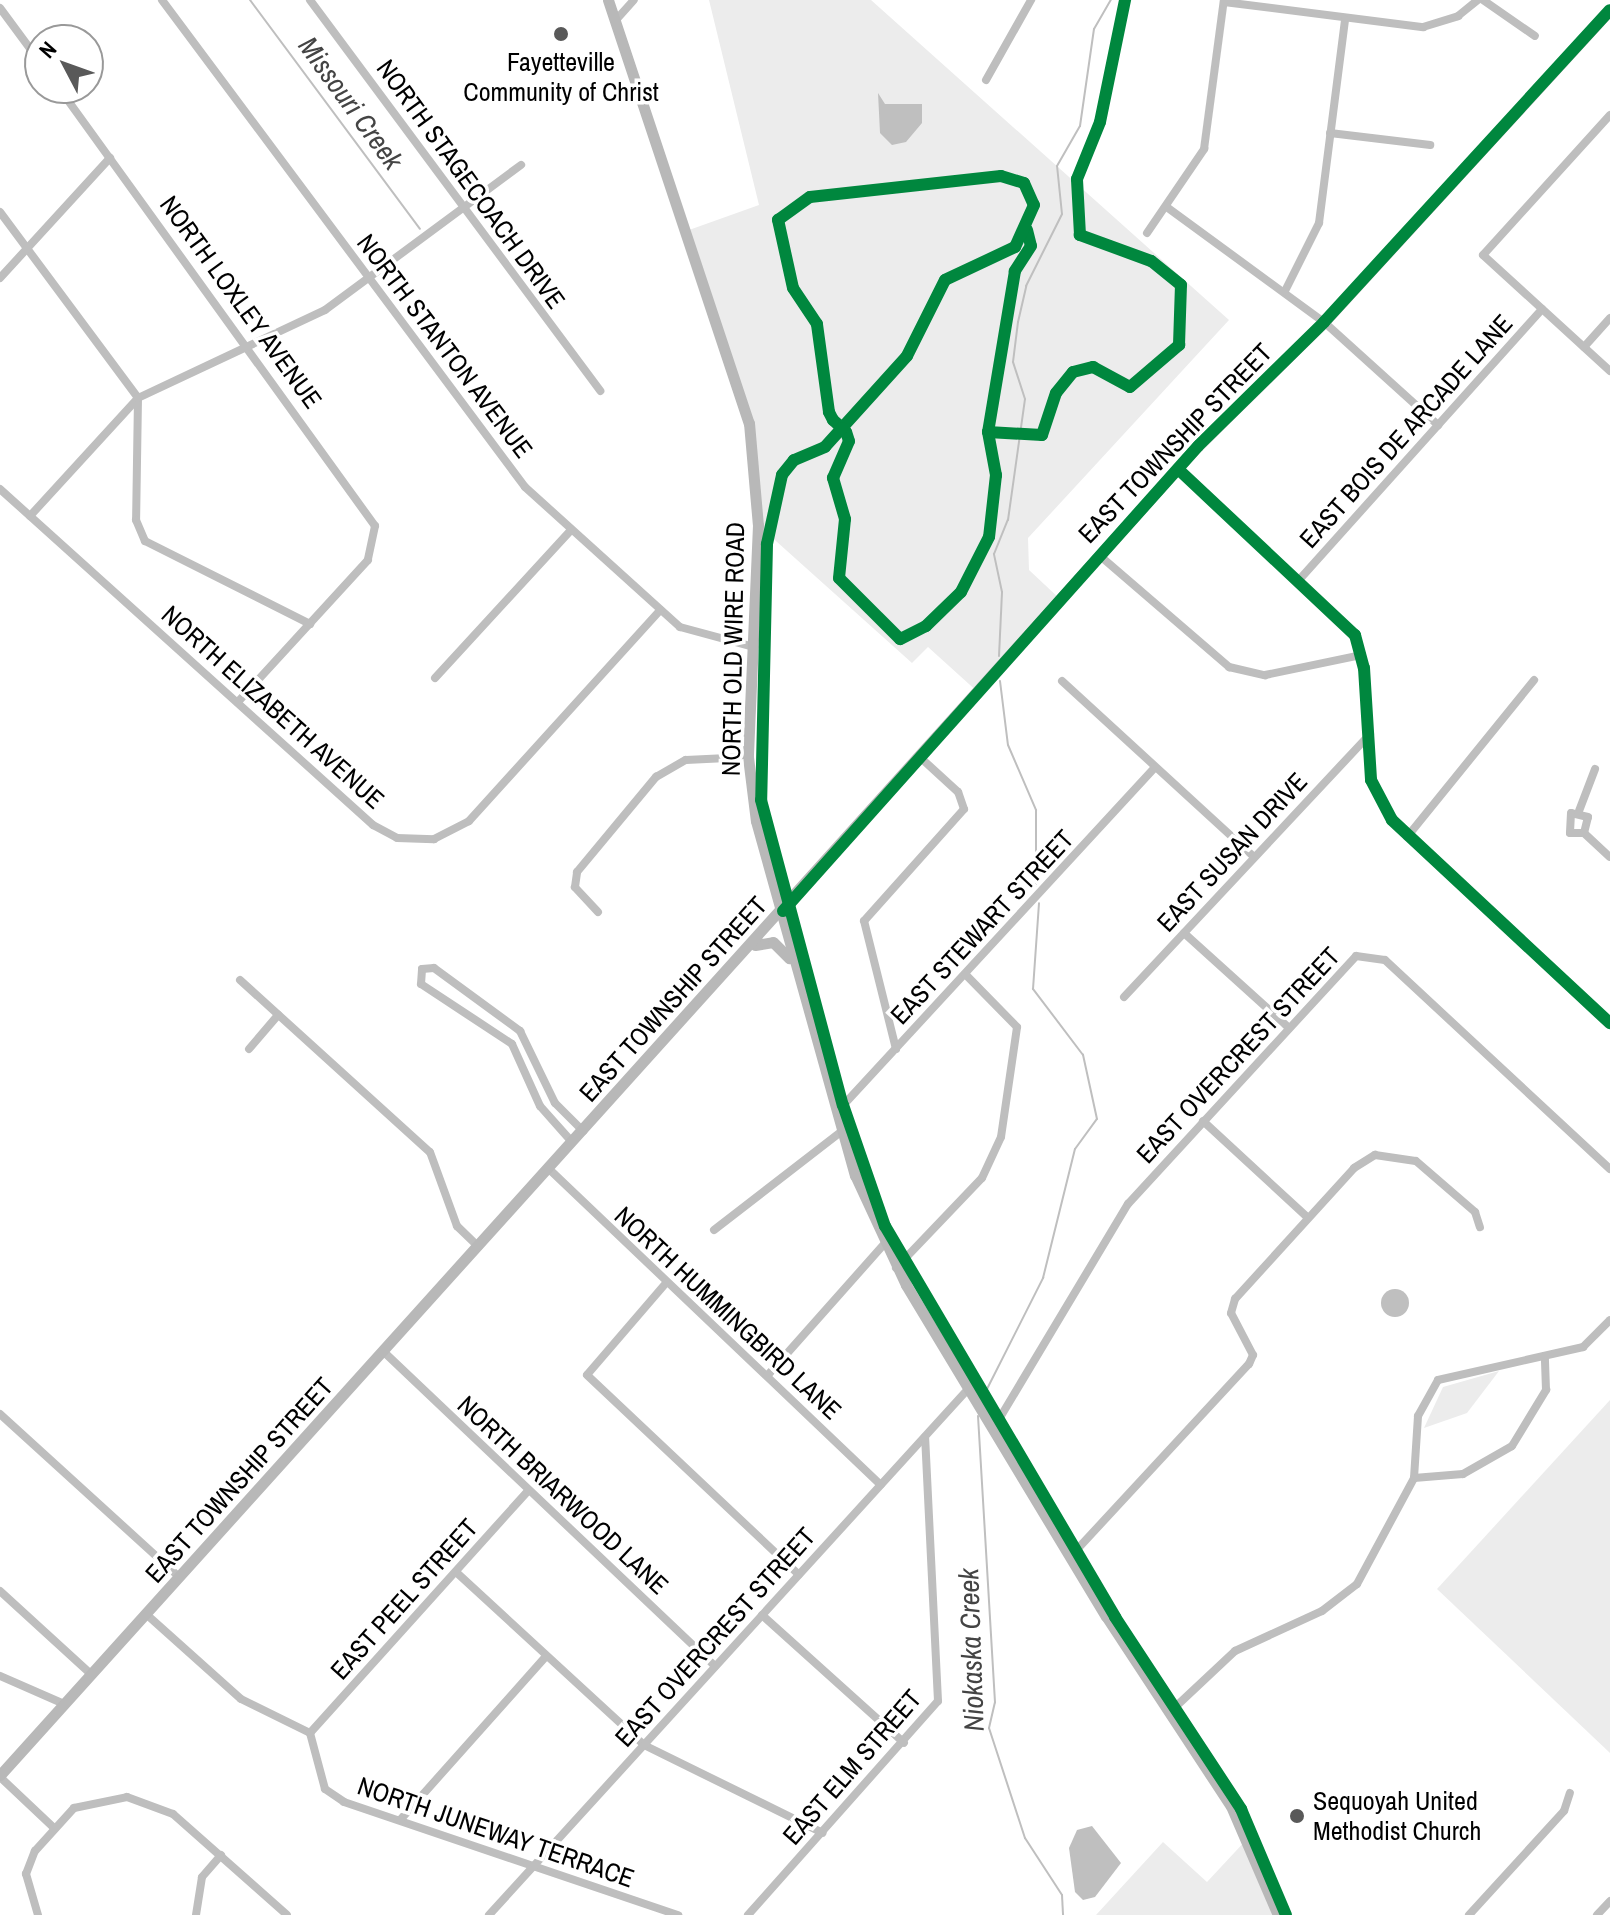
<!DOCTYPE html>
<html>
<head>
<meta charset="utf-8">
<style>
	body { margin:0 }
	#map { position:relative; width:1610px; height:1915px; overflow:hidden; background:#fff; font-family:"Archivo Narrow",sans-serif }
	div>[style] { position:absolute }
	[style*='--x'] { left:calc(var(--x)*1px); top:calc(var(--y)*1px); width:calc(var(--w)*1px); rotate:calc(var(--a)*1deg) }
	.green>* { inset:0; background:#ececec }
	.water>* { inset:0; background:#bfbfbf }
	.round { border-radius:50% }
	.stream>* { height:2px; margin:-1px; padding:0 1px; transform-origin:1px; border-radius:1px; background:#bfbfbf }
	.street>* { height:8px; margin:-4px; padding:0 4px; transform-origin:4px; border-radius:4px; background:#bebebe }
	.secondary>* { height:11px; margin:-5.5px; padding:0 5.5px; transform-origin:5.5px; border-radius:5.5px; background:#b8b8b8 }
	.cycleway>* { height:12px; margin:-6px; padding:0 6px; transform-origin:6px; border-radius:6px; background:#00873e }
	.dots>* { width:22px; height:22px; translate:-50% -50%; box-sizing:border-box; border:4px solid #fff; border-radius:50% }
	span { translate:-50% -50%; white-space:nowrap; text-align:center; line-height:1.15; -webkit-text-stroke:7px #fff; paint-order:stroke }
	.poi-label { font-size:26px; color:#000 }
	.left { translate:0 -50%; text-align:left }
	.street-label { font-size:26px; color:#000 }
	.water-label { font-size:28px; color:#444; font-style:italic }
	.north { position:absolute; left:24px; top:24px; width:80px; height:80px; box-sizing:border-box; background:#fff; border:2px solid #999; border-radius:50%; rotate:311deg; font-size:22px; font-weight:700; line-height:32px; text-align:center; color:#000 }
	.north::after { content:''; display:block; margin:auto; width:28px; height:36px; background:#595959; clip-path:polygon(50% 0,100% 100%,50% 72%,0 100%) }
</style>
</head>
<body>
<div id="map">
	<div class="green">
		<div style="clip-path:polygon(709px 0,871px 0,1229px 320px,1028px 538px,1029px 570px,1060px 599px,980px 694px,928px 647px,912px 663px,758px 525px,754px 455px,689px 230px,759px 205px)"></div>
		<div style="clip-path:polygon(1499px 1371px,1467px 1413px,1424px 1428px,1443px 1387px)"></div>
		<div style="clip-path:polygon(1610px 1400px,1610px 1753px,1437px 1589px)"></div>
		<div style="clip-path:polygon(1248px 1838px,1278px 1915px,1096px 1915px,1163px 1842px,1207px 1882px)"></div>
	</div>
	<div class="water">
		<div style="clip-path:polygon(878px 93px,885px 104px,922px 104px,922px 123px,906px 142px,892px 145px,880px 133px)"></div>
		<div class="round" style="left:1381px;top:1289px;width:28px;height:28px"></div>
		<div style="clip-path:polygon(1092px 1826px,1121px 1863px,1095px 1897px,1083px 1900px,1075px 1892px,1069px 1848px,1077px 1830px)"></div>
	</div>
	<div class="stream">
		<div style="--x:250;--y:0;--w:285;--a:53.4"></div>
		<div style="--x:999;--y:656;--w:64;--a:-87.3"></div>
		<div style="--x:1002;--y:592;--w:39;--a:-102"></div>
		<div style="--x:994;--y:554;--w:37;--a:-68"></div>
		<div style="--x:1008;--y:520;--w:122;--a:-82"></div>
		<div style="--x:1025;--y:399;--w:39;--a:-108"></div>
		<div style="--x:1013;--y:362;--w:40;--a:-82.9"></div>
		<div style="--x:1018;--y:322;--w:37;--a:-77"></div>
		<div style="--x:1026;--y:286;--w:80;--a:-63.4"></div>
		<div style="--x:1062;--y:214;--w:48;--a:-95.9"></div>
		<div style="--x:1057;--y:166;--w:46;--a:-60.1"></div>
		<div style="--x:1080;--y:126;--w:98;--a:-81.8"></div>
		<div style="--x:1094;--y:29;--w:34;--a:-60"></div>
		<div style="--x:1000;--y:681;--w:64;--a:82.9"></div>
		<div style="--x:1008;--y:745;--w:71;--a:66.7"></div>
		<div style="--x:1036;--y:810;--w:76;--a:90"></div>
		<div style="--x:986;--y:1391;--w:127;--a:-63.2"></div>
		<div style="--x:1043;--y:1278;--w:133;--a:-76.1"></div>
		<div style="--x:1075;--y:1149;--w:37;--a:-54"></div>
		<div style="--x:1097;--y:1119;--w:66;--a:-102.3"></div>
		<div style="--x:1083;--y:1055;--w:83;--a:-127.1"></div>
		<div style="--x:1033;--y:989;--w:86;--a:-86"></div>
		<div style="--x:978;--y:1416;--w:287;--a:86.6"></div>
		<div style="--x:995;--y:1702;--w:27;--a:103"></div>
		<div style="--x:989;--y:1728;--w:116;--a:71.9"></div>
		<div style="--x:1025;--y:1838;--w:68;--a:57"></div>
		<div style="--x:1062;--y:1895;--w:20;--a:87"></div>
	</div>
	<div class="street">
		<div style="--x:162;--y:0;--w:607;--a:53.3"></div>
		<div style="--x:525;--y:487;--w:209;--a:42.1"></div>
		<div style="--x:680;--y:627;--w:77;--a:15.1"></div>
		<div style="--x:310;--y:0;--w:487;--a:53.4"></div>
		<div style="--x:1483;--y:0;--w:63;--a:34.7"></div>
		<div style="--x:1224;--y:2;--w:201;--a:7.2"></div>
		<div style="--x:1423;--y:27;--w:37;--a:-17"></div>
		<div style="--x:1458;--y:16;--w:26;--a:-39"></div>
		<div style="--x:0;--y:8;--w:67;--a:53.5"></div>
		<div style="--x:615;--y:21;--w:28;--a:-48"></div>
		<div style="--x:986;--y:80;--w:92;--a:-60.6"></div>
		<div style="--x:59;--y:88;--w:540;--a:54.19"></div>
		<div style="--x:375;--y:526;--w:35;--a:102"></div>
		<div style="--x:368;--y:560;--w:193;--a:132.5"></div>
		<div style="--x:1610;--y:115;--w:189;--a:132.2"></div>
		<div style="--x:1483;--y:255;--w:172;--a:42.4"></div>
		<div style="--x:1330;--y:133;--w:101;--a:6.8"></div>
		<div style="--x:1168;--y:208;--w:193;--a:36.2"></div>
		<div style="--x:1324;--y:322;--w:154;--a:42.1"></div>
		<div style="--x:0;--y:212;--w:232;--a:53.4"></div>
		<div style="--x:138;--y:398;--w:122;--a:90.9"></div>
		<div style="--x:136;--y:520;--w:23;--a:67"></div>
		<div style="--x:145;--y:541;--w:185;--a:26.7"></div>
		<div style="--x:1147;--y:233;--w:102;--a:-55.8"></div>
		<div style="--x:1204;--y:149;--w:150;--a:-82.4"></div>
		<div style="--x:0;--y:278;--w:163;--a:-47.5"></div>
		<div style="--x:1285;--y:291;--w:76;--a:-63.4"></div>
		<div style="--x:1319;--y:223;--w:205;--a:-82.7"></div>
		<div style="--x:1584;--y:347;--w:39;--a:-48"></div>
		<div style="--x:1178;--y:469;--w:243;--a:43.2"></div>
		<div style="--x:1355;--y:635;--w:34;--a:75"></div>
		<div style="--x:1364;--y:668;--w:112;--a:86.4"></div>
		<div style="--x:1371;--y:780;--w:45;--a:62.3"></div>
		<div style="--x:1392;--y:820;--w:298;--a:43"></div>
		<div style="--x:0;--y:489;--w:502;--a:42.01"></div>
		<div style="--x:373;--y:825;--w:27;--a:28"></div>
		<div style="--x:397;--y:838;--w:37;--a:2"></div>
		<div style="--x:434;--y:839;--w:39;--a:-27"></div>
		<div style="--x:469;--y:821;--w:285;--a:-47.8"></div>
		<div style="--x:30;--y:516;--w:160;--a:-47.5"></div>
		<div style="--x:138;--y:398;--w:207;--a:-25.2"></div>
		<div style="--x:325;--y:310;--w:244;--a:-36.5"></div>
		<div style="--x:1099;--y:555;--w:172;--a:40.7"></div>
		<div style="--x:1229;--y:667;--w:37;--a:13"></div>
		<div style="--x:1265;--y:675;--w:99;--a:-11.7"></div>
		<div style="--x:1299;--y:580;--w:364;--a:-48.1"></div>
		<div style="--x:435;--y:678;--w:201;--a:-47.4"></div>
		<div style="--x:1062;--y:681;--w:260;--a:42.5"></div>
		<div style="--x:1579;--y:811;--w:45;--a:-69.1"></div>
		<div style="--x:1584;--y:833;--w:16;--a:-76"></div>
		<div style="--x:1588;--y:817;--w:17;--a:-167"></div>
		<div style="--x:1571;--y:813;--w:20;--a:93"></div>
		<div style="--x:1570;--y:833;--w:14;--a:0"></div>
		<div style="--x:1584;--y:833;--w:35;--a:43"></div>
		<div style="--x:1407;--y:837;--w:202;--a:-51"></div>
		<div style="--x:598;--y:912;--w:34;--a:-133"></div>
		<div style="--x:575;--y:887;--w:15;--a:-82"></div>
		<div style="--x:577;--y:872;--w:124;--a:-50.3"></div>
		<div style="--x:656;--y:777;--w:34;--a:-30"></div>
		<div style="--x:686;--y:760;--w:62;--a:-2.8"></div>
		<div style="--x:1184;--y:933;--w:139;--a:42.1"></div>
		<div style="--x:240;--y:980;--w:256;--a:42.2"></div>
		<div style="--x:430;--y:1152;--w:79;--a:70"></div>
		<div style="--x:457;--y:1226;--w:30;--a:44"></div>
		<div style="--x:1124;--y:997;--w:360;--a:-46.9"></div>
		<div style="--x:249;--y:1049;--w:45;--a:-49.5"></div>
		<div style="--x:896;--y:1049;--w:132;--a:-104"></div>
		<div style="--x:864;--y:921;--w:150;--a:-48.2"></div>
		<div style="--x:964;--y:809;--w:18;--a:-109"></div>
		<div style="--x:958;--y:792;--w:49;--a:-137.5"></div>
		<div style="--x:837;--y:1112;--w:469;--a:-47.3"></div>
		<div style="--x:1203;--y:1121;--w:142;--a:42.7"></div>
		<div style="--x:572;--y:1142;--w:48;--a:-131.6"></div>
		<div style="--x:540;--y:1106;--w:68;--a:-114.3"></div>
		<div style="--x:512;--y:1044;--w:109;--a:-146.6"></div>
		<div style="--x:421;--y:984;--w:15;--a:-86"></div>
		<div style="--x:422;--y:969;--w:12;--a:-5"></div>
		<div style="--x:434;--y:968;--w:107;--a:36.2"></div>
		<div style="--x:520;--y:1031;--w:80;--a:64.1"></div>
		<div style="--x:555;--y:1103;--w:40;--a:45"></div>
		<div style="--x:549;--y:1169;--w:458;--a:43.6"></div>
		<div style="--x:714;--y:1230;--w:162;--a:-37.7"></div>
		<div style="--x:896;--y:1268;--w:124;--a:-46.3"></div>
		<div style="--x:982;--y:1178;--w:45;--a:-65.1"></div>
		<div style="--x:1001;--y:1137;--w:111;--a:-81.7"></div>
		<div style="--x:1017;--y:1027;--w:73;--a:-134.4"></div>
		<div style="--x:666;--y:1283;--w:121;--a:130.7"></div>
		<div style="--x:587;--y:1375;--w:291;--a:43.3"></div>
		<div style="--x:385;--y:1353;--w:455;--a:43.5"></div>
		<div style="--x:767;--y:1376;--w:176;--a:-48.4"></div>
		<div style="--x:0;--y:1414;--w:242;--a:42.3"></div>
		<div style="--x:995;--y:1426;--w:259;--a:-59.1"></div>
		<div style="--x:1128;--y:1204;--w:337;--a:-47.4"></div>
		<div style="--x:1356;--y:956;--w:29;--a:8"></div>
		<div style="--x:1385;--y:960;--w:307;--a:42.9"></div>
		<div style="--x:1414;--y:1478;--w:49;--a:-4.7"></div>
		<div style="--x:1463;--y:1474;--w:56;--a:-29.7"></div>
		<div style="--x:1512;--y:1446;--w:66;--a:-58.7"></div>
		<div style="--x:1546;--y:1390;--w:34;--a:-92"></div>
		<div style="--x:1071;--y:1556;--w:262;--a:-47.2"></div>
		<div style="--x:1249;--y:1364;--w:10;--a:-66"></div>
		<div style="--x:1253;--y:1355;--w:47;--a:-117.6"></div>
		<div style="--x:1231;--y:1313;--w:15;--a:-74"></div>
		<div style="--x:1235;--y:1299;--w:177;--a:-47.7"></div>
		<div style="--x:1354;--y:1168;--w:25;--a:-32"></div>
		<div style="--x:1375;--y:1155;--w:41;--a:8.3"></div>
		<div style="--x:1416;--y:1161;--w:78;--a:40.8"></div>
		<div style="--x:1475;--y:1212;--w:16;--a:72"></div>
		<div style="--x:456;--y:1572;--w:255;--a:42.6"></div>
		<div style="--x:644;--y:1745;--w:199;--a:26.2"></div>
		<div style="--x:0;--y:1591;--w:123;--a:42.4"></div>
		<div style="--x:146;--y:1614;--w:127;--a:41.8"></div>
		<div style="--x:241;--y:1699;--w:77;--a:26.2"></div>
		<div style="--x:310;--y:1733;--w:58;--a:75"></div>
		<div style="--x:325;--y:1789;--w:23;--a:34"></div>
		<div style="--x:344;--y:1802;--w:353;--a:18.7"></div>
		<div style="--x:762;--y:1615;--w:191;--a:42"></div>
		<div style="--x:0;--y:1676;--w:70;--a:23.6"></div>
		<div style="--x:1170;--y:1712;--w:89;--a:-43.2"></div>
		<div style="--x:1235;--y:1651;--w:96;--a:-24.7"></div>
		<div style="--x:1322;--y:1611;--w:44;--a:-37.6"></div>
		<div style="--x:1357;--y:1584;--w:120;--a:-61.7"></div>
		<div style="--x:1414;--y:1478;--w:62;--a:-86.3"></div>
		<div style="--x:1418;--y:1416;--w:41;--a:-60.9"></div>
		<div style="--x:1438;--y:1380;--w:149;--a:-12.8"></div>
		<div style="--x:1583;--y:1347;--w:38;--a:-45"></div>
		<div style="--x:310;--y:1733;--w:324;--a:-48"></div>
		<div style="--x:0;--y:1777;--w:73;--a:43.3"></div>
		<div style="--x:401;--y:1819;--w:218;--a:-48.3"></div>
		<div style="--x:38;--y:1915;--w:43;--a:-106.3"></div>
		<div style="--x:26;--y:1874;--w:25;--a:-69"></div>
		<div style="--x:35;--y:1851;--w:58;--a:-47.8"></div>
		<div style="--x:74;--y:1808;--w:54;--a:-11.7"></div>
		<div style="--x:127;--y:1797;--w:49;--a:20.3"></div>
		<div style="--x:173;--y:1814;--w:152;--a:41.5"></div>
		<div style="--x:196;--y:1915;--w:38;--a:-81"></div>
		<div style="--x:202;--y:1877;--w:29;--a:-49"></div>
		<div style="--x:489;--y:1915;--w:714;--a:-47.67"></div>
		<div style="--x:748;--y:1915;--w:286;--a:-48.4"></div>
		<div style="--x:938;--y:1701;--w:264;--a:-92.8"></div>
		<div style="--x:1469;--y:1915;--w:141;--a:-47.6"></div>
		<div style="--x:1564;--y:1811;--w:19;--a:-72"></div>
		<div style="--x:1597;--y:1915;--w:19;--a:-47"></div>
	</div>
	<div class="secondary">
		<div style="--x:608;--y:0;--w:446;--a:71.6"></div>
		<div style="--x:749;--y:423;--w:102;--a:85"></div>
		<div style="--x:758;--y:525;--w:232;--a:92.5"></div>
		<div style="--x:748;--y:757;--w:64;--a:82.9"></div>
		<div style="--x:756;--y:821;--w:368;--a:74.4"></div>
		<div style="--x:855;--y:1175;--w:121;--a:65.1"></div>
		<div style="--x:906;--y:1285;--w:387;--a:58.9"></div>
		<div style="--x:1106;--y:1616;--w:227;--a:56.7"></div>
		<div style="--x:1231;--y:1806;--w:119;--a:66.7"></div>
		<div style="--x:755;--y:945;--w:18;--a:-9"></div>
		<div style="--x:773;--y:942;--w:23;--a:45"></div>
		<div style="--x:0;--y:1775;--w:1789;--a:-47.97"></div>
		<div style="--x:1198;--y:446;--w:177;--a:-44.5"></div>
		<div style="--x:1324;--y:322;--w:423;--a:-47.5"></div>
	</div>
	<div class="cycleway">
		<div style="--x:1027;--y:230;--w:16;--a:76"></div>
		<div style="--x:1031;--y:246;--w:30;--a:123"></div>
		<div style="--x:1015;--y:271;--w:163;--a:99.5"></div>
		<div style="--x:988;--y:432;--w:44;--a:79.5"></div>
		<div style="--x:996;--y:475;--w:62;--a:96.4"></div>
		<div style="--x:989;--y:537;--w:62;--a:117"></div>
		<div style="--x:961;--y:592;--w:49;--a:135.8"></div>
		<div style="--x:926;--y:626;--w:29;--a:153"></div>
		<div style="--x:900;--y:639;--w:86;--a:-135"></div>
		<div style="--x:839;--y:578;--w:59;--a:-84.2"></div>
		<div style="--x:845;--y:519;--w:43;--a:-106.3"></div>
		<div style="--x:833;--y:478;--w:40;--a:-66.6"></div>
		<div style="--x:849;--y:441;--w:9;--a:-108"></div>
		<div style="--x:846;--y:432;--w:6;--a:-135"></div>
		<div style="--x:842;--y:428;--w:12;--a:-138"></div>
		<div style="--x:833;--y:420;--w:9;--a:-117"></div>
		<div style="--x:829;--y:412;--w:89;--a:-97.8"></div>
		<div style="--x:817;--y:324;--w:43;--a:-123.7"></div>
		<div style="--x:793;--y:288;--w:70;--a:-102.4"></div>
		<div style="--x:778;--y:220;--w:39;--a:-36"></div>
		<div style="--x:810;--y:197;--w:192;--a:-6.3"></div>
		<div style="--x:1001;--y:176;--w:24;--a:17"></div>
		<div style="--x:1024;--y:183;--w:24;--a:66"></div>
		<div style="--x:1034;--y:205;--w:46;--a:114.3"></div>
		<div style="--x:1015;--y:247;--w:77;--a:154.8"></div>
		<div style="--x:945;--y:280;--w:85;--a:116.6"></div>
		<div style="--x:907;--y:356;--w:97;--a:132.1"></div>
		<div style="--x:842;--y:428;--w:25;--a:132"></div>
		<div style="--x:825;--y:447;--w:34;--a:157"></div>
		<div style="--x:794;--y:460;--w:19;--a:129"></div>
		<div style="--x:782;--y:475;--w:71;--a:102.3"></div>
		<div style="--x:767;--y:544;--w:256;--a:91.3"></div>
		<div style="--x:761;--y:800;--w:316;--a:75"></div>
		<div style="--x:843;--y:1105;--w:128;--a:70.9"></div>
		<div style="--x:885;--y:1226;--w:454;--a:59.5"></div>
		<div style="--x:1115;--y:1617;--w:230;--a:56.7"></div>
		<div style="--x:1241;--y:1809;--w:115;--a:67"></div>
		<div style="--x:1080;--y:235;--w:56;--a:-93.1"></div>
		<div style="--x:1077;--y:179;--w:61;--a:-68"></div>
		<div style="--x:1100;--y:122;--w:125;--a:-78.4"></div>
		<div style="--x:988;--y:432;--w:54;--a:3.2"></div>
		<div style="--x:1042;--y:435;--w:44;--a:-71.6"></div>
		<div style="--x:1056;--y:393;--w:27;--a:-51"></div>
		<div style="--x:1073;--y:372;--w:21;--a:-14"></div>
		<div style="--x:1093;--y:367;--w:42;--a:28.4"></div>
		<div style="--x:1130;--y:387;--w:65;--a:-40.6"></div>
		<div style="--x:1179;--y:345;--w:60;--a:-88.1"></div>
		<div style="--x:1181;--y:285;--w:38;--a:-141"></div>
		<div style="--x:1151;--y:261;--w:76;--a:-159.9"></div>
		<div style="--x:1178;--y:469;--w:243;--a:43.2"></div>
		<div style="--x:1355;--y:635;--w:34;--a:75"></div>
		<div style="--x:1364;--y:668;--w:112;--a:86.4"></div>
		<div style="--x:1371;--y:780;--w:45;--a:62.3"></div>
		<div style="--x:1392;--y:820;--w:298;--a:43"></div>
		<div style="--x:783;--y:911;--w:623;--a:-48.25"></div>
		<div style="--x:1198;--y:446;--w:177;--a:-44.5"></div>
		<div style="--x:1324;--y:322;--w:423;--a:-47.5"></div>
	</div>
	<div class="dots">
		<div style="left:561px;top:34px;background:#595959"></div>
		<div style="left:1297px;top:1816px;background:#595959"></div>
	</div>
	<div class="poi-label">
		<span style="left:561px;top:77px">Fayetteville<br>Community of Christ</span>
		<span class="left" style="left:1313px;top:1816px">Sequoyah United<br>Methodist Church</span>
	</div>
	<div class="street-label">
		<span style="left:471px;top:184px;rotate:54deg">NORTH STAGECOACH DRIVE</span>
		<span style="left:241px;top:302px;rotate:54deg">NORTH LOXLEY AVENUE</span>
		<span style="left:445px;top:346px;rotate:53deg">NORTH STANTON AVENUE</span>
		<span style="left:1406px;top:431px;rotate:-48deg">EAST BOIS DE ARCADE LANE</span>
		<span style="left:1175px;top:443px;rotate:-46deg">EAST TOWNSHIP STREET</span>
		<span style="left:733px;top:649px;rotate:-89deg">NORTH OLD WIRE ROAD</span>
		<span style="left:273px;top:707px;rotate:42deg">NORTH ELIZABETH AVENUE</span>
		<span style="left:1232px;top:852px;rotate:-47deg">EAST SUSAN DRIVE</span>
		<span style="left:982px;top:927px;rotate:-47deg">EAST STEWART STREET</span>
		<span style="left:673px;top:999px;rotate:-48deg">EAST TOWNSHIP STREET</span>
		<span style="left:1238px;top:1055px;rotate:-47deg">EAST OVERCREST STREET</span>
		<span style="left:728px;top:1313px;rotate:43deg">NORTH HUMMINGBIRD LANE</span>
		<span style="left:239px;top:1480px;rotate:-48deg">EAST TOWNSHIP STREET</span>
		<span style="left:563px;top:1495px;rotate:43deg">NORTH BRIARWOOD LANE</span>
		<span style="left:404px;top:1599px;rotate:-48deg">EAST PEEL STREET</span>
		<span style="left:715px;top:1637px;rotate:-48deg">EAST OVERCREST STREET</span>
		<span style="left:852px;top:1767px;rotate:-49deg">EAST ELM STREET</span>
		<span style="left:496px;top:1832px;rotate:19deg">NORTH JUNEWAY TERRACE</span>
	</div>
	<div class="water-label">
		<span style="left:351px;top:103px;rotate:54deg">Missouri Creek</span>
		<span style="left:971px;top:1650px;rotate:-92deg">Niokaska Creek</span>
	</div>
	<div class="north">N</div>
</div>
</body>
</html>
